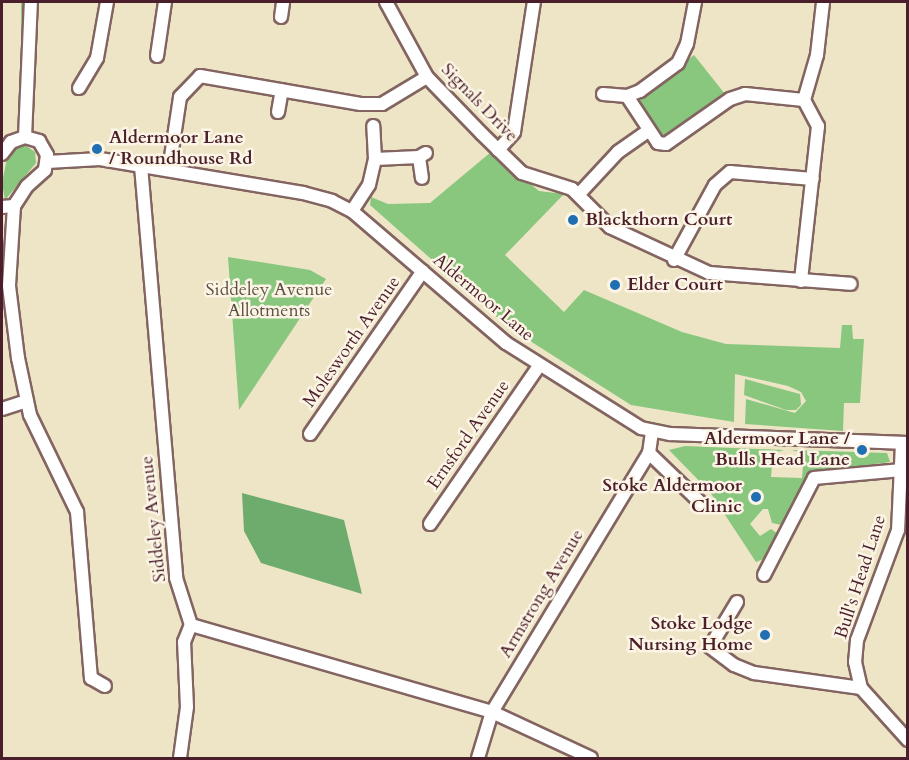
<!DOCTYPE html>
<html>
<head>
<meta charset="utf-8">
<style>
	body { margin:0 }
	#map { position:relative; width:909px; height:760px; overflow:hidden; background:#eee5c6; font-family:Cardo,serif }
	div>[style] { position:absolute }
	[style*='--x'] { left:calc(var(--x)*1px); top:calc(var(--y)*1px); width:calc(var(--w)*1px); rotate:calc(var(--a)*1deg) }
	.green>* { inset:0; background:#89c77e; transform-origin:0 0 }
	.forest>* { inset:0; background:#6eac6d }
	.roads { filter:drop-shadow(2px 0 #836461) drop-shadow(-2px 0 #836461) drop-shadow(0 2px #836461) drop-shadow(0 -2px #836461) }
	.minor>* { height:12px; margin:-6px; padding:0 6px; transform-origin:6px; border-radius:6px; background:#fff }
	.dots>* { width:16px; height:16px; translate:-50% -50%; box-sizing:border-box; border:3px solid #fcf5e5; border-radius:50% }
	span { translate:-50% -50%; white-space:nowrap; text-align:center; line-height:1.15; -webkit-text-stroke:5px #fcf5e5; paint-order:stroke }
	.street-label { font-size:18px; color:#4a1f2b }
	.poi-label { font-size:18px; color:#4a1f2b; font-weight:700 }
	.left { translate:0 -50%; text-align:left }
	.right { translate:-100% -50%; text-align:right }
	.park-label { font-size:18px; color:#5d5144 }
	.frame { position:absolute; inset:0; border:3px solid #4a1f2b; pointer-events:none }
</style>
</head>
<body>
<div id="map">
	<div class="green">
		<div style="left:21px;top:2px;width:5px;height:116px"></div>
		<div style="clip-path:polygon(694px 55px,725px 94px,668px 137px,662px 137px,640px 103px,642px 96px)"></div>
		<div style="clip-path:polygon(25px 145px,35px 152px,36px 163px,5px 200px,2px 183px,7px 158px,16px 146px)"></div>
		<div style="clip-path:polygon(491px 152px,539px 191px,564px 194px,505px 255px,564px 312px,584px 290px,682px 332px,726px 344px,840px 348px,842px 325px,852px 325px,853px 339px,864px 339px,860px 403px,844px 403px,843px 431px,745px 424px,746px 399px,795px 413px,806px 401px,801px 392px,788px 386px,735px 374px,734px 422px,631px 405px,508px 327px,370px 205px,371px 197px,388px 204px,430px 203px)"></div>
		<div style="clip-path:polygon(228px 257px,310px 270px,326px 279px,239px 410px)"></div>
		<div style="clip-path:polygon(745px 379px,800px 394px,801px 405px,796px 410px,786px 410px,744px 395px)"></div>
		<div style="clip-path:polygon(685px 446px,784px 450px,773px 453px,771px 477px,802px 478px,804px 454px,792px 450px,887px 453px,890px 462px,810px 473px,782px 525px,772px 523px,768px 509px,763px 509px,750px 524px,760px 536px,771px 529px,778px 534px,766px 558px,756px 562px,710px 492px,669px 450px)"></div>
	</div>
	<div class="forest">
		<div style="clip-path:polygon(242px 493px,344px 520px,362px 594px,261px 563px,244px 531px)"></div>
	</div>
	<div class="roads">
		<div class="minor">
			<div style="--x:386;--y:2;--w:85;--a:61.3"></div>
			<div style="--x:427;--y:77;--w:79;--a:46"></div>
			<div style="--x:482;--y:134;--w:56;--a:44.3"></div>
			<div style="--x:522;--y:173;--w:52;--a:17.7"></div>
			<div style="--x:572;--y:189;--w:54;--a:45"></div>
			<div style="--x:610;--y:227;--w:109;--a:24.9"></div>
			<div style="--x:709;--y:273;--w:142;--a:4.4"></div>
			<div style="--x:281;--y:17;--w:15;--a:-82"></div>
			<div style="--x:157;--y:56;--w:55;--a:-81.6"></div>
			<div style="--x:79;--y:88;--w:35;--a:-59"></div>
			<div style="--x:97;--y:58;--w:57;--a:-79.9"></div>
			<div style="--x:603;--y:94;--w:24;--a:5"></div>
			<div style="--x:627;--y:96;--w:14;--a:-21"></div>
			<div style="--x:640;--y:91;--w:47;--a:-36.4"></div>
			<div style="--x:678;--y:63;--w:21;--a:-65"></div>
			<div style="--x:687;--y:44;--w:43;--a:-79.2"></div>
			<div style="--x:627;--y:96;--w:56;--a:56.6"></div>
			<div style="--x:658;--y:143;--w:8;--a:7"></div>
			<div style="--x:666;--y:144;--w:78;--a:-35.1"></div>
			<div style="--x:730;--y:99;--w:16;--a:-18"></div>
			<div style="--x:745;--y:94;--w:59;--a:5.8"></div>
			<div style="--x:804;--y:100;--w:30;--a:62"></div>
			<div style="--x:818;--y:126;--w:156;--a:96.3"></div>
			<div style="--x:804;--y:100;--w:47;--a:-73.9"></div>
			<div style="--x:817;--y:55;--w:53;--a:-83.5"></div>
			<div style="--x:278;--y:112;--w:22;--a:-80"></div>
			<div style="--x:25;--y:137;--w:135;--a:-87.5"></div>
			<div style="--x:498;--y:150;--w:24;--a:-48"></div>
			<div style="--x:514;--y:132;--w:132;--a:-81.3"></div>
			<div style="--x:2;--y:154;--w:15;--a:-53"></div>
			<div style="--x:11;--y:142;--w:15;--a:-20"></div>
			<div style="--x:25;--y:137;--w:15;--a:16"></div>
			<div style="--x:39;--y:141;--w:16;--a:60"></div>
			<div style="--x:47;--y:155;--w:15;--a:98"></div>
			<div style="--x:45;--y:170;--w:24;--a:138"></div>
			<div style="--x:27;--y:186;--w:24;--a:123"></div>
			<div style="--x:14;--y:206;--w:12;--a:175"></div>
			<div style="--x:419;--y:157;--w:21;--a:82"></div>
			<div style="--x:375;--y:159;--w:44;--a:-2.6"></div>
			<div style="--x:419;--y:157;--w:8;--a:-30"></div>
			<div style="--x:47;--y:162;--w:53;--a:-3.2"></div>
			<div style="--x:100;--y:159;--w:206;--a:9.5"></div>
			<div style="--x:303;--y:193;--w:30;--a:15"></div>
			<div style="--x:332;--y:201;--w:22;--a:27"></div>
			<div style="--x:352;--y:211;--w:203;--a:40.6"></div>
			<div style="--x:506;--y:343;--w:160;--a:32.2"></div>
			<div style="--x:641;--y:428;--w:30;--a:12"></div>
			<div style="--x:670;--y:434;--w:238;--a:2.2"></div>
			<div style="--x:141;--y:166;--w:413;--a:85.1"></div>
			<div style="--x:176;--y:578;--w:49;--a:72.3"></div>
			<div style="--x:169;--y:170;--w:74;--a:-81.4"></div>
			<div style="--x:180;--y:97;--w:29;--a:-46"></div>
			<div style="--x:200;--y:76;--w:163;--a:9.9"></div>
			<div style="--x:361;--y:104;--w:21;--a:0"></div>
			<div style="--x:382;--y:104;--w:52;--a:-31"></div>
			<div style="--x:579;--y:194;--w:57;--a:-47.1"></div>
			<div style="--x:618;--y:152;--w:37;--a:-35"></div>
			<div style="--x:14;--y:206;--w:80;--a:93.6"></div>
			<div style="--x:9;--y:286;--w:73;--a:82.9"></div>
			<div style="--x:18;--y:358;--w:58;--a:78.1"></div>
			<div style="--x:30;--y:415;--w:108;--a:64.1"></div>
			<div style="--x:77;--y:512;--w:167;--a:85.2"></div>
			<div style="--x:91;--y:678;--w:16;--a:30"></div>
			<div style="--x:352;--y:211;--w:31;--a:-57"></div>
			<div style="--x:369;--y:185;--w:27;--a:-77"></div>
			<div style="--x:375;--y:159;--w:33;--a:-93"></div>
			<div style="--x:674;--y:260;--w:85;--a:-61.3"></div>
			<div style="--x:715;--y:185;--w:20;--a:-41"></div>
			<div style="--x:730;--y:172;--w:83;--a:4.8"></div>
			<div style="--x:2;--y:409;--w:26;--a:-18"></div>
			<div style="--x:310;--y:434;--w:198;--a:-55.3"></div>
			<div style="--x:902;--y:443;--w:87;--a:92.6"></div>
			<div style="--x:898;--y:530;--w:117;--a:110.4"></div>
			<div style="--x:857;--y:640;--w:22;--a:95"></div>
			<div style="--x:855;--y:662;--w:27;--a:77"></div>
			<div style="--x:861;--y:688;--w:70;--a:47.9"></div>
			<div style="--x:649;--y:453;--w:74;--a:43.9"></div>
			<div style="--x:430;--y:524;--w:192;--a:-55.4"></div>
			<div style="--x:764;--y:575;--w:109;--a:-62.7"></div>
			<div style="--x:814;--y:478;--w:88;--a:-5.2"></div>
			<div style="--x:737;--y:602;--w:52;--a:121"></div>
			<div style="--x:710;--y:647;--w:30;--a:37"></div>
			<div style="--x:734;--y:665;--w:22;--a:22"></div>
			<div style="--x:754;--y:673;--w:108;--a:8"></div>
			<div style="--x:191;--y:625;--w:313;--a:16.1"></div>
			<div style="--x:492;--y:712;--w:109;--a:24.9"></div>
			<div style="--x:180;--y:758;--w:51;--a:-82.2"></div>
			<div style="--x:187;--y:707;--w:65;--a:-92.6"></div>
			<div style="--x:184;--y:642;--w:18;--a:-68"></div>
			<div style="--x:478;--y:758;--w:48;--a:-73.1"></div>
			<div style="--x:492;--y:712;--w:303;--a:-58.8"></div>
			<div style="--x:649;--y:453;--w:22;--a:-82"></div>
		</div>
	</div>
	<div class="dots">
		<div style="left:97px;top:149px;background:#1f6fb2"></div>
		<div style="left:573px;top:220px;background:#1f6fb2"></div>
		<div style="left:615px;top:285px;background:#1f6fb2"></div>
		<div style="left:862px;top:450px;background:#1f6fb2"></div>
		<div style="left:756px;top:497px;background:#1f6fb2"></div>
		<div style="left:765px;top:635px;background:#1f6fb2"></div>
	</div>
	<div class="street-label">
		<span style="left:479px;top:103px;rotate:46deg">Signals Drive</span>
		<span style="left:483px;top:298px;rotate:40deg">Aldermoor Lane</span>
		<span style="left:352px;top:342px;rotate:-55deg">Molesworth Avenue</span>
		<span style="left:469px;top:435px;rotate:-55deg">Ernsford Avenue</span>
		<span style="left:154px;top:519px;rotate:-96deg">Siddeley Avenue</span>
		<span style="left:861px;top:577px;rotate:-72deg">Bull's Head Lane</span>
		<span style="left:542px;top:594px;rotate:-59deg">Armstrong Avenue</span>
	</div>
	<div class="poi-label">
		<span class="left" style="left:109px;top:149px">Aldermoor Lane<br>/ Roundhouse Rd</span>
		<span class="left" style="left:585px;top:220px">Blackthorn Court</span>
		<span class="left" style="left:627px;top:285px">Elder Court</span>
		<span class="right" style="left:850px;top:450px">Aldermoor Lane /<br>Bulls Head Lane</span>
		<span class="right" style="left:742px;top:497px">Stoke Aldermoor<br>Clinic</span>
		<span class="right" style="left:753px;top:635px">Stoke Lodge<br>Nursing Home</span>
	</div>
	<div class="park-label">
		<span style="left:269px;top:301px">Siddeley Avenue<br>Allotments</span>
	</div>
	<div class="frame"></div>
</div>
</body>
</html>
